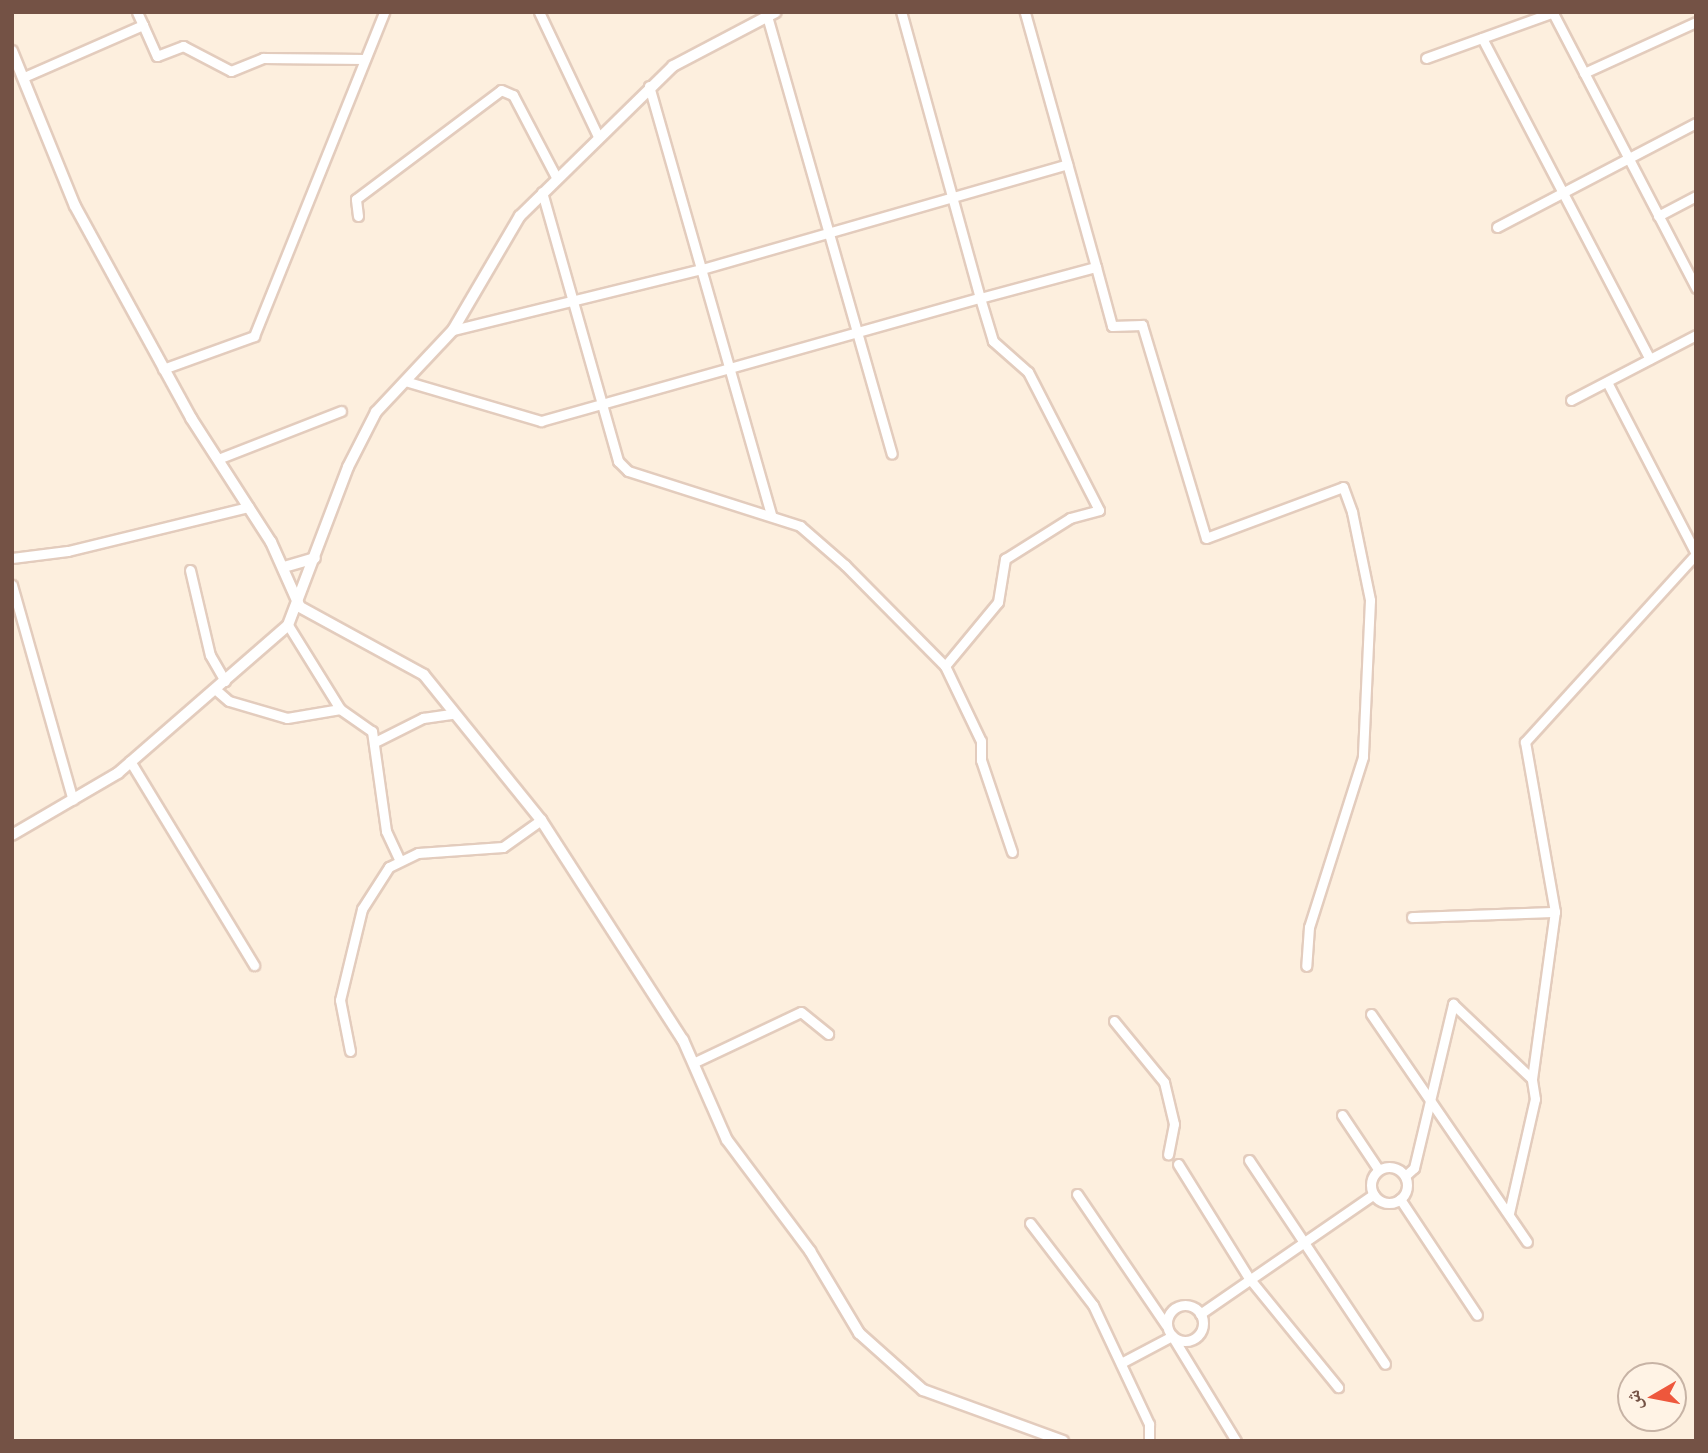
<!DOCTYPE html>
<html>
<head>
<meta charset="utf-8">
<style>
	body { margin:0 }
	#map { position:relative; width:1708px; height:1453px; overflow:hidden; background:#fdefde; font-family:Barlow,"Noto Naskh Arabic",sans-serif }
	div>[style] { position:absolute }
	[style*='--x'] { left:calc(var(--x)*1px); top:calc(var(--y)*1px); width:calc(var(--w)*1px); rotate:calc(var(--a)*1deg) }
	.roads { filter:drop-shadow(2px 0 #e3ccbd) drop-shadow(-2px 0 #e3ccbd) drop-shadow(0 2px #e3ccbd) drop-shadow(0 -2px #e3ccbd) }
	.minor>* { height:9px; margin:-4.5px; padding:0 4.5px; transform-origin:4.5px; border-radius:4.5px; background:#fff }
	.minor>.ring { margin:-4.5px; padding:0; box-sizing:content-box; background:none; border:9px solid #fff; border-radius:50% }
	.tertiary>* { height:10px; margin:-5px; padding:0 5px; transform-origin:5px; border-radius:5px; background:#fff }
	span { translate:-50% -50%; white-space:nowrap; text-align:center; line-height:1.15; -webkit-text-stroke:7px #fff3e5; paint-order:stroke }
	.frame { position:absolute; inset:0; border:14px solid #745245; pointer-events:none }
	.north { position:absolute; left:1617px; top:1362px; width:70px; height:70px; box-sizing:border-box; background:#fff3e5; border:2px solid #c7b3a5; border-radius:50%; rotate:260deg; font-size:19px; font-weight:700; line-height:28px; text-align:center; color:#745245 }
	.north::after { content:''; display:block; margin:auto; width:24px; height:32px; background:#ee573c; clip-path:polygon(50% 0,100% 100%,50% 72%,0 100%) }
</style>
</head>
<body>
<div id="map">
	<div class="roads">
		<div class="minor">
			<div style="--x:539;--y:12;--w:135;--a:64.6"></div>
			<div style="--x:1553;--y:13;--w:310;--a:62.5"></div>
			<div style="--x:767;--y:16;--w:455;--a:74.1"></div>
			<div style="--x:143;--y:25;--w:34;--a:66"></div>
			<div style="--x:157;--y:56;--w:28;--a:-21"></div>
			<div style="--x:183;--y:46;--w:54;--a:27.5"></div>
			<div style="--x:231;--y:71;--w:35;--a:-22"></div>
			<div style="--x:263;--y:58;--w:102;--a:0.6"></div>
			<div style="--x:1482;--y:38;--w:362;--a:62.4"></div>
			<div style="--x:1426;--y:58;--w:136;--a:-19.8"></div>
			<div style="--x:1584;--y:73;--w:123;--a:-24.5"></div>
			<div style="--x:24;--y:77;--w:130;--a:-23.6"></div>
			<div style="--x:143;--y:25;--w:14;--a:-115"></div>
			<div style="--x:649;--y:86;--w:446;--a:74.1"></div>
			<div style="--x:542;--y:192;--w:280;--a:74.2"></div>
			<div style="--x:618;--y:461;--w:14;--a:45"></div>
			<div style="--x:628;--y:471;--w:181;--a:17.7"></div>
			<div style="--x:800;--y:526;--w:60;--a:40.9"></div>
			<div style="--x:845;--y:565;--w:142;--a:45.3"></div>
			<div style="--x:945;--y:666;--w:83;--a:64.4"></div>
			<div style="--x:981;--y:741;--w:19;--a:90"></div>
			<div style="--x:981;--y:760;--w:97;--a:71.4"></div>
			<div style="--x:358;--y:216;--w:17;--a:-97"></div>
			<div style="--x:356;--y:199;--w:181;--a:-36.9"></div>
			<div style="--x:501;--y:90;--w:13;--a:23"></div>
			<div style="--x:513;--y:95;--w:93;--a:62.3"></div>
			<div style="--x:1658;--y:216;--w:43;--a:-27.8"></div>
			<div style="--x:1497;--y:227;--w:225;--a:-27.6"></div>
			<div style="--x:1096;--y:267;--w:61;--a:74.8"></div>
			<div style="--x:1112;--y:326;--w:30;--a:-2"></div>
			<div style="--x:1142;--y:325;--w:222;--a:73.3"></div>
			<div style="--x:1206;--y:538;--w:146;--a:-20.4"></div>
			<div style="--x:1343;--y:487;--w:27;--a:70"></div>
			<div style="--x:1352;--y:512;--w:90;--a:78.4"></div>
			<div style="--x:1370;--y:600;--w:157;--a:92.6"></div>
			<div style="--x:1363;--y:757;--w:178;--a:107.6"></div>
			<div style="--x:1309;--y:927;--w:39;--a:94"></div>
			<div style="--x:453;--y:330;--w:256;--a:-13.8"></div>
			<div style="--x:702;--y:269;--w:380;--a:-16"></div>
			<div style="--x:163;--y:369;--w:97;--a:-19.9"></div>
			<div style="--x:254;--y:336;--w:349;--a:-68.1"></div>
			<div style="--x:405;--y:381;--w:142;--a:16.4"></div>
			<div style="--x:541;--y:421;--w:456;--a:-15.7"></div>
			<div style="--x:980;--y:298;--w:297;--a:-105.4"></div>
			<div style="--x:1607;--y:382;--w:194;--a:62.6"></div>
			<div style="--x:1571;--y:400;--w:141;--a:-27.5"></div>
			<div style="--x:218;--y:459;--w:132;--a:-21.3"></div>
			<div style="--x:12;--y:558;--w:56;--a:-7.1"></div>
			<div style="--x:68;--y:551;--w:186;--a:-13.7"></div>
			<div style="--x:190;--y:570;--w:87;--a:76.8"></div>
			<div style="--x:210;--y:655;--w:30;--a:60"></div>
			<div style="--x:12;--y:585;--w:223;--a:74.2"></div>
			<div style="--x:288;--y:625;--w:99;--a:58.2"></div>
			<div style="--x:340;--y:709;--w:39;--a:35"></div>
			<div style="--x:372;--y:731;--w:101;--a:82"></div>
			<div style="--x:386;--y:831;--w:31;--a:65"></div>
			<div style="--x:945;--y:666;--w:83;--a:-50.4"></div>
			<div style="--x:998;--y:602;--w:44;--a:-80.8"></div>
			<div style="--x:1005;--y:559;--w:77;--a:-32.2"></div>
			<div style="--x:1070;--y:518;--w:30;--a:-15"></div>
			<div style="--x:1099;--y:510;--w:155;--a:-117.2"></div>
			<div style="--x:1028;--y:372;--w:47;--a:-138.5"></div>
			<div style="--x:993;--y:341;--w:45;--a:-106.8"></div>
			<div style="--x:980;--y:298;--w:120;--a:-15"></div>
			<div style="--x:1096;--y:267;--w:265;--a:-105.6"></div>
			<div style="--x:215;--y:689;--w:18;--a:41"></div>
			<div style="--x:229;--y:701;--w:60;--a:16.3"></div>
			<div style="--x:287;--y:718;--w:54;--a:-9.6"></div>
			<div style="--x:375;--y:742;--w:54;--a:-26.6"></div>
			<div style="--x:423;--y:718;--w:30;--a:-8"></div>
			<div style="--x:130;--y:761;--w:239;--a:58.7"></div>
			<div style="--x:1412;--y:917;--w:143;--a:-2"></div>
			<div style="--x:1371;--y:1014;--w:276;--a:55.6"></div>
			<div style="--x:1114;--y:1021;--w:79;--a:50.7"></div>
			<div style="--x:1164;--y:1082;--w:43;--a:76.6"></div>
			<div style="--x:1174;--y:1124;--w:31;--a:101"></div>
			<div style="--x:350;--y:1051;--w:52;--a:-101.1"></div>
			<div style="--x:340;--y:1000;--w:94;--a:-76.4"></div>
			<div style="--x:362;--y:909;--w:50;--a:-57.3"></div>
			<div style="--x:389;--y:867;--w:32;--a:-26"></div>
			<div style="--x:418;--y:853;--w:85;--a:-4"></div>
			<div style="--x:503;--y:847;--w:47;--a:-35.4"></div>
			<div style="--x:693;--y:1063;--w:119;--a:-25.3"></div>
			<div style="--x:801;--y:1012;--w:35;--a:39"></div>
			<div style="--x:1342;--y:1115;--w:65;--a:56.3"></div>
			<div style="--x:1249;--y:1160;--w:245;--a:56.3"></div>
			<div style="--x:1178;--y:1164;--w:134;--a:58.1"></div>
			<div style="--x:1249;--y:1278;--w:141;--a:50.8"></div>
			<div class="ring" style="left:1371px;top:1167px;width:27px;height:27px"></div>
			<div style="--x:1405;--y:1176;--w:12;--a:-42"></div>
			<div style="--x:1414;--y:1168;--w:169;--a:-76.6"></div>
			<div style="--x:1453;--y:1004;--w:109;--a:43.5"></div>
			<div style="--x:1077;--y:1194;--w:158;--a:55.8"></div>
			<div style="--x:1400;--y:1199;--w:139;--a:56.4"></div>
			<div style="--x:1509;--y:1213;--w:117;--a:-77.2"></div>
			<div style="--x:1535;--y:1099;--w:20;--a:-99"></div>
			<div style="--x:1532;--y:1079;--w:169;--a:-82.2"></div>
			<div style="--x:1555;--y:912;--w:173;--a:-100"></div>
			<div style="--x:1525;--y:742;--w:254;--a:-47.7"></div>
			<div style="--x:1030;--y:1223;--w:103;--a:52.5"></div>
			<div style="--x:1093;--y:1305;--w:132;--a:64.8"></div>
			<div style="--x:1149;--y:1424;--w:17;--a:90"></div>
			<div class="ring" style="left:1167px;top:1305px;width:27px;height:27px"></div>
			<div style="--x:1200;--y:1314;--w:211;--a:-34.6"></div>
			<div style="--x:1121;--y:1363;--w:58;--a:-27.9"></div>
			<div style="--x:1172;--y:1336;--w:123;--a:58.6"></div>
		</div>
		<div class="tertiary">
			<div style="--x:12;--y:51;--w:167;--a:67.9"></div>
			<div style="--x:75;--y:206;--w:242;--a:61.3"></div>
			<div style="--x:191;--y:418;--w:148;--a:57.2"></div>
			<div style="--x:271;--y:542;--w:71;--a:66"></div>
			<div style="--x:300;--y:607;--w:141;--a:28.7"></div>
			<div style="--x:424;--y:675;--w:186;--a:51.1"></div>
			<div style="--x:541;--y:820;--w:262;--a:57.2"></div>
			<div style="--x:683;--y:1040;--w:109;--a:66.3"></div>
			<div style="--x:727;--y:1140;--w:139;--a:53.2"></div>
			<div style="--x:810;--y:1251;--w:96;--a:59.1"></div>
			<div style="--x:859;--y:1333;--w:86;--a:41.7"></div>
			<div style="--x:923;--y:1390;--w:149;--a:20"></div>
			<div style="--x:284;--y:567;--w:32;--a:-16"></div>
			<div style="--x:12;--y:835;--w:123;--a:-30.3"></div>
			<div style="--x:118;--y:773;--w:225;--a:-41"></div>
			<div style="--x:288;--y:625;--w:169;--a:-69.2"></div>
			<div style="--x:348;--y:467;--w:62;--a:-63"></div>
			<div style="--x:376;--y:412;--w:112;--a:-46.8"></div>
			<div style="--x:453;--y:330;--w:132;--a:-59.6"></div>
			<div style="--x:520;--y:216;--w:214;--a:-44.4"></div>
			<div style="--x:673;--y:66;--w:116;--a:-27.7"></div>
		</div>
	</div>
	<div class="frame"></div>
	<div class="north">ش</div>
</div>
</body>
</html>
